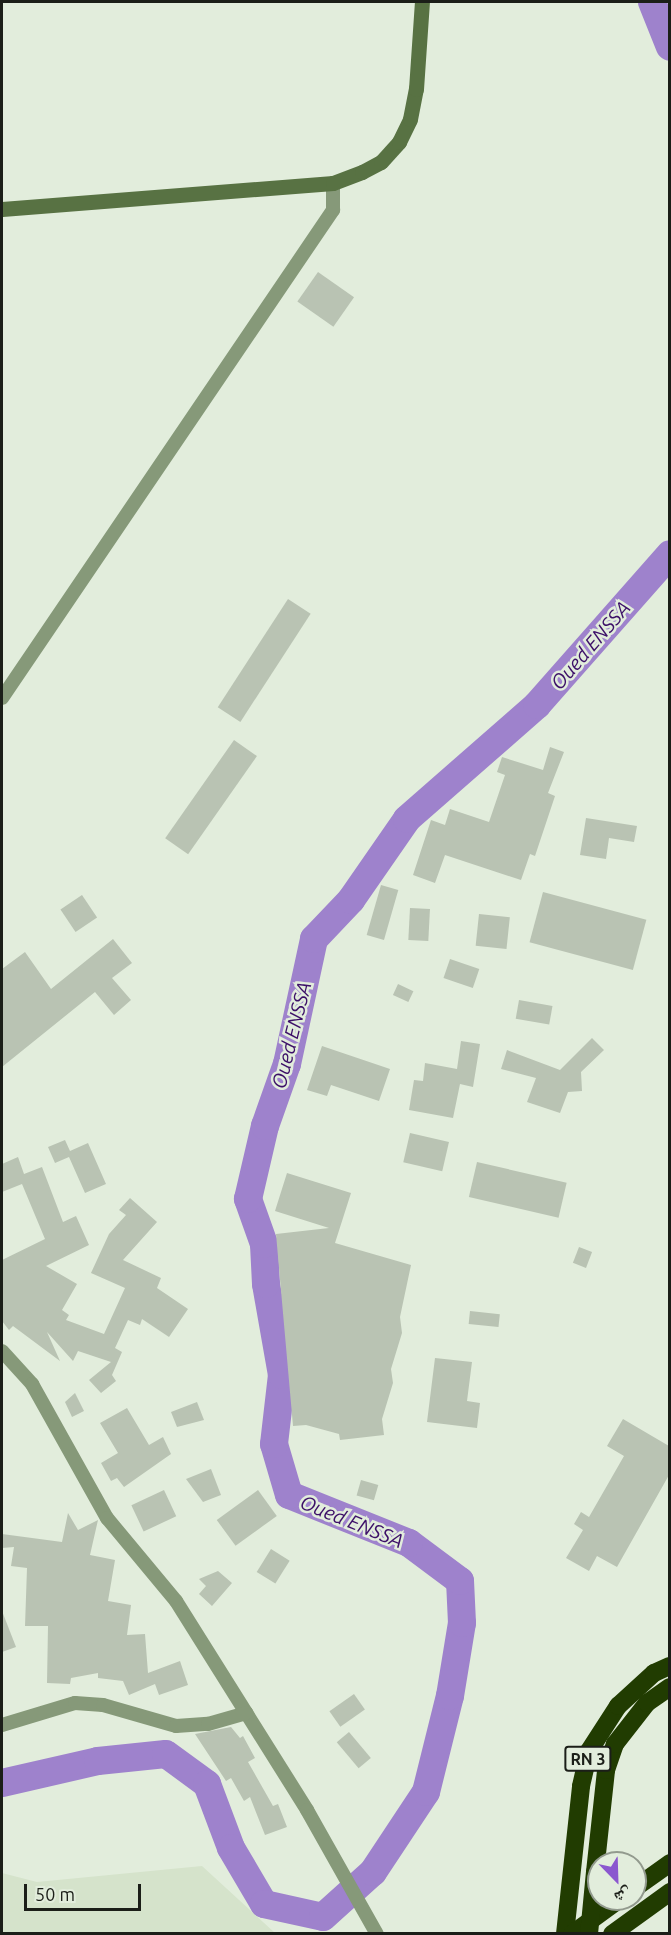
<!DOCTYPE html>
<html>
<head>
<meta charset="utf-8">
<style>
	body { margin:0 }
	#map { position:relative; width:671px; height:1935px; overflow:hidden; background:#e2eddc; font-family:Ubuntu,"Noto Naskh Arabic",sans-serif }
	div>[style] { position:absolute }
	[style*='--x'] { left:calc(var(--x)*1px); top:calc(var(--y)*1px); width:calc(var(--w)*1px); rotate:calc(var(--a)*1deg) }
	.built>* { inset:0; background:#d5e3cb }
	.river>* { height:28px; margin:-14px; padding:0 14px; transform-origin:14px; border-radius:14px; background:#9e82cc }
	.building>* { inset:0; background:#b9c3b3; transform-origin:0 0 }
	.street>* { height:14px; margin:-7px; padding:0 7px; transform-origin:7px; border-radius:7px; background:#869979 }
	.secondary>* { height:15px; margin:-7.5px; padding:0 7.5px; transform-origin:7.5px; border-radius:7.5px; background:#587243 }
	.highway>* { height:18px; margin:-9px; padding:0 9px; transform-origin:9px; border-radius:9px; background:#213c01 }
	.highway-bridge>* { height:18px; margin:-9px; padding:0 9px; transform-origin:9px; border-radius:9px; background:#213c01 }
	span { translate:-50% -50%; white-space:nowrap; text-align:center; line-height:1.15; -webkit-text-stroke:5px #e2eddc; paint-order:stroke }
	.shield-label span { padding:2px 4px; background:#e2eddc; border:2px solid; border-radius:4px; -webkit-text-stroke-width:0 }
	.shield-label { font-size:16px; color:#1b1e18; font-weight:700 }
	.water-label { font-size:20px; color:#3c0f68; font-style:italic }
	.frame { position:absolute; inset:0; border:3px solid #1b1e18; pointer-events:none }
	.north { position:absolute; left:587px; top:1851px; width:60px; height:60px; box-sizing:border-box; background:#e2eddc; border:2px solid #929a8e; border-radius:50%; rotate:157deg; font-size:16px; font-weight:700; line-height:24px; text-align:center; color:#1b1e18 }
	.north::after { content:''; display:block; margin:auto; width:21px; height:27px; background:#8b57cf; clip-path:polygon(50% 0,100% 100%,50% 72%,0 100%) }
	.scale { position:absolute; left:24px; top:1884px; width:117px; height:27px; box-sizing:border-box; border:3px solid #1b1e18; border-top:0; padding-left:8px; font-size:18px; line-height:21px; white-space:nowrap; color:#1b1e18; -webkit-text-stroke:4px #e2eddc; paint-order:stroke }
</style>
</head>
<body>
<div id="map">
	<div class="built">
		<div style="clip-path:polygon(202px 1866px,275px 1933px,2px 1933px,2px 1873px,37px 1882px)"></div>
	</div>
	<div class="river">
		<div style="--x:652;--y:2;--w:48;--a:68.2"></div>
		<div style="--x:2;--y:1783;--w:98;--a:-12.9"></div>
		<div style="--x:98;--y:1761;--w:68;--a:-5.9"></div>
		<div style="--x:166;--y:1754;--w:51;--a:36.2"></div>
		<div style="--x:207;--y:1784;--w:68;--a:69.4"></div>
		<div style="--x:231;--y:1848;--w:65;--a:59.5"></div>
		<div style="--x:264;--y:1904;--w:60;--a:12.4"></div>
		<div style="--x:323;--y:1917;--w:67;--a:-42"></div>
		<div style="--x:373;--y:1872;--w:96;--a:-56.5"></div>
		<div style="--x:426;--y:1792;--w:99;--a:-76"></div>
		<div style="--x:450;--y:1696;--w:74;--a:-80.7"></div>
		<div style="--x:462;--y:1623;--w:42;--a:-92.7"></div>
		<div style="--x:460;--y:1581;--w:64;--a:-143.3"></div>
		<div style="--x:409;--y:1543;--w:129;--a:-158.2"></div>
		<div style="--x:289;--y:1495;--w:53;--a:-106.4"></div>
		<div style="--x:274;--y:1444;--w:69;--a:-83.4"></div>
		<div style="--x:282;--y:1375;--w:92;--a:-100"></div>
		<div style="--x:266;--y:1284;--w:40;--a:-92.9"></div>
		<div style="--x:264;--y:1244;--w:48;--a:-109.6"></div>
		<div style="--x:248;--y:1199;--w:75;--a:-76.9"></div>
		<div style="--x:265;--y:1126;--w:66;--a:-70.5"></div>
		<div style="--x:287;--y:1064;--w:128;--a:-77.8"></div>
		<div style="--x:314;--y:939;--w:54;--a:-46.5"></div>
		<div style="--x:351;--y:900;--w:98;--a:-55.3"></div>
		<div style="--x:407;--y:819;--w:173;--a:-41.2"></div>
		<div style="--x:537;--y:705;--w:201;--a:-48.6"></div>
	</div>
	<div class="building">
		<div style="left:318px;top:272px;width:44px;height:36px;rotate:35deg"></div>
		<div style="left:288px;top:599px;width:27px;height:129px;rotate:33deg"></div>
		<div style="left:234px;top:740px;width:28px;height:120px;rotate:35deg"></div>
		<div style="clip-path:polygon(550px 747px,564px 752px,548px 793px,555px 796px,535px 856px,530px 854px,521px 880px,445px 855px,435px 883px,413px 875px,431px 820px,445px 825px,450px 809px,489px 822px,505px 775px,497px 772px,502px 757px,543px 770px)"></div>
		<div style="clip-path:polygon(586px 818px,637px 826px,634px 842px,609px 838px,606px 859px,580px 855px)"></div>
		<div style="left:381px;top:885px;width:18px;height:52px;rotate:16deg"></div>
		<div style="left:543px;top:892px;width:107px;height:52px;rotate:15deg"></div>
		<div style="left:82px;top:895px;width:27px;height:26px;rotate:56deg"></div>
		<div style="left:410px;top:908px;width:20px;height:32px;rotate:3deg"></div>
		<div style="left:479px;top:914px;width:31px;height:32px;rotate:6deg"></div>
		<div style="clip-path:polygon(113px 939px,132px 963px,112px 978px,131px 1000px,114px 1015px,95px 992px,2px 1067px,2px 969px,25px 952px,51px 989px)"></div>
		<div style="left:450px;top:959px;width:31px;height:20px;rotate:19deg"></div>
		<div style="left:398px;top:984px;width:17px;height:12px;rotate:25deg"></div>
		<div style="left:519px;top:1000px;width:34px;height:19px;rotate:10deg"></div>
		<div style="clip-path:polygon(592px 1038px,604px 1050px,581px 1072px,582px 1091px,568px 1092px,560px 1113px,527px 1102px,536px 1078px,501px 1069px,507px 1050px,560px 1070px)"></div>
		<div style="clip-path:polygon(461px 1041px,480px 1044px,473px 1087px,460px 1084px,453px 1118px,409px 1110px,414px 1080px,423px 1081px,425px 1063px,457px 1069px)"></div>
		<div style="clip-path:polygon(322px 1046px,390px 1069px,379px 1101px,331px 1085px,327px 1096px,307px 1090px)"></div>
		<div style="left:410px;top:1133px;width:40px;height:30px;rotate:13deg"></div>
		<div style="clip-path:polygon(65px 1140px,70px 1151px,88px 1143px,106px 1184px,85px 1193px,69px 1157px,55px 1163px,48px 1147px)"></div>
		<div style="clip-path:polygon(18px 1157px,24px 1174px,42px 1167px,63px 1222px,76px 1216px,89px 1245px,46px 1266px,77px 1284px,62px 1310px,69px 1315px,66px 1320px,104px 1334px,125px 1288px,91px 1273px,109px 1234px,126px 1215px,119px 1210px,130px 1198px,157px 1222px,123px 1260px,161px 1278px,157px 1288px,188px 1309px,169px 1337px,142px 1319px,140px 1325px,128px 1320px,115px 1348px,122px 1352px,112px 1375px,116px 1381px,101px 1393px,89px 1380px,111px 1362px,78px 1351px,73px 1361px,47px 1332px,60px 1361px,13px 1326px,9px 1330px,2px 1321px,2px 1260px,45px 1239px,22px 1184px,2px 1192px,2px 1164px)"></div>
		<div style="left:477px;top:1162px;width:92px;height:36px;rotate:13deg"></div>
		<div style="clip-path:polygon(287px 1173px,351px 1193px,335px 1243px,411px 1265px,400px 1317px,402px 1333px,391px 1369px,393px 1383px,382px 1419px,384px 1435px,340px 1440px,339px 1434px,306px 1425px,293px 1426px,276px 1234px,329px 1228px,275px 1211px)"></div>
		<div style="left:579px;top:1247px;width:14px;height:17px;rotate:21deg"></div>
		<div style="left:470px;top:1311px;width:30px;height:13px;rotate:6deg"></div>
		<div style="clip-path:polygon(435px 1358px,472px 1362px,467px 1401px,480px 1403px,477px 1428px,427px 1422px)"></div>
		<div style="clip-path:polygon(75px 1393px,84px 1411px,72px 1417px,65px 1402px)"></div>
		<div style="clip-path:polygon(197px 1402px,204px 1420px,177px 1427px,171px 1412px)"></div>
		<div style="clip-path:polygon(127px 1408px,149px 1445px,163px 1437px,171px 1454px,124px 1487px,117px 1478px,111px 1481px,101px 1463px,118px 1453px,100px 1423px)"></div>
		<div style="clip-path:polygon(623px 1419px,669px 1446px,669px 1475px,617px 1567px,597px 1556px,589px 1571px,566px 1558px,583px 1530px,574px 1524px,581px 1512px,589px 1517px,624px 1456px,607px 1446px)"></div>
		<div style="clip-path:polygon(211px 1469px,221px 1495px,203px 1502px,186px 1479px)"></div>
		<div style="left:361px;top:1480px;width:18px;height:16px;rotate:16deg"></div>
		<div style="left:164px;top:1490px;width:29px;height:36px;rotate:65deg"></div>
		<div style="left:258px;top:1490px;width:32px;height:51px;rotate:54deg"></div>
		<div style="clip-path:polygon(68px 1513px,78px 1530px,98px 1520px,90px 1555px,115px 1560px,108px 1601px,131px 1605px,127px 1635px,145px 1634px,148px 1673px,180px 1661px,188px 1685px,159px 1695px,155px 1684px,129px 1695px,123px 1681px,98px 1678px,98px 1673px,71px 1678px,70px 1684px,47px 1683px,48px 1626px,25px 1626px,27px 1568px,11px 1566px,14px 1547px,2px 1548px,2px 1534px,62px 1542px)"></div>
		<div style="left:271px;top:1549px;width:22px;height:27px;rotate:32deg"></div>
		<div style="clip-path:polygon(218px 1571px,232px 1583px,212px 1606px,199px 1594px,206px 1586px,199px 1579px)"></div>
		<div style="clip-path:polygon(2px 1611px,16px 1647px,2px 1652px)"></div>
		<div style="left:354px;top:1694px;width:19px;height:30px;rotate:55deg"></div>
		<div style="clip-path:polygon(231px 1727px,240px 1738px,243px 1736px,255px 1758px,248px 1762px,273px 1806px,278px 1804px,287px 1827px,265px 1835px,250px 1797px,244px 1801px,231px 1778px,226px 1781px,195px 1734px)"></div>
		<div style="left:349px;top:1732px;width:34px;height:16px;rotate:50deg"></div>
	</div>
	<div class="street">
		<div style="--x:2;--y:698;--w:590;--a:-55.85"></div>
		<div style="--x:333;--y:210;--w:27;--a:-90"></div>
		<div style="--x:2;--y:1351;--w:45;--a:47.7"></div>
		<div style="--x:32;--y:1384;--w:154;--a:60.8"></div>
		<div style="--x:107;--y:1518;--w:108;--a:50.3"></div>
		<div style="--x:176;--y:1601;--w:247;--a:57.9"></div>
		<div style="--x:307;--y:1810;--w:142;--a:60.6"></div>
		<div style="--x:2;--y:1725;--w:76;--a:-16.8"></div>
		<div style="--x:75;--y:1703;--w:28;--a:4"></div>
		<div style="--x:103;--y:1705;--w:76;--a:16"></div>
		<div style="--x:176;--y:1726;--w:32;--a:-4"></div>
		<div style="--x:208;--y:1724;--w:40;--a:-16"></div>
	</div>
	<div class="secondary">
		<div style="--x:2;--y:209;--w:332;--a:-4.5"></div>
		<div style="--x:333;--y:183;--w:31;--a:-21"></div>
		<div style="--x:362;--y:172;--w:21;--a:-28"></div>
		<div style="--x:381;--y:162;--w:27;--a:-48"></div>
		<div style="--x:399;--y:142;--w:25;--a:-64"></div>
		<div style="--x:410;--y:119;--w:31;--a:-79"></div>
		<div style="--x:416;--y:89;--w:87;--a:-86.1"></div>
	</div>
	<div class="highway">
		<div style="--x:595;--y:1872;--w:103;--a:-83.8"></div>
		<div style="--x:606;--y:1770;--w:28;--a:-71"></div>
		<div style="--x:615;--y:1744;--w:52;--a:-52"></div>
		<div style="--x:647;--y:1703;--w:28;--a:-35"></div>
		<div style="--x:635;--y:1888;--w:43;--a:-35.5"></div>
		<div style="--x:565;--y:1934;--w:149;--a:-83.8"></div>
		<div style="--x:581;--y:1786;--w:36;--a:-77"></div>
		<div style="--x:589;--y:1751;--w:54;--a:-57.2"></div>
		<div style="--x:618;--y:1706;--w:49;--a:-42.5"></div>
		<div style="--x:654;--y:1673;--w:17;--a:-24"></div>
		<div style="--x:572;--y:1934;--w:59;--a:-36.1"></div>
		<div style="--x:612;--y:1934;--w:72;--a:-35.9"></div>
	</div>
	<div class="highway-bridge">
		<div style="--x:589;--y:1934;--w:62;--a:-84.5"></div>
	</div>
	<div class="shield-label">
		<span style="left:588px;top:1759px">RN 3</span>
	</div>
	<div class="water-label">
		<span style="left:590px;top:645px;rotate:-49deg">Oued ENSSA</span>
		<span style="left:291px;top:1035px;rotate:-76deg">Oued ENSSA</span>
		<span style="left:352px;top:1521px;rotate:22deg">Oued ENSSA</span>
	</div>
	<div class="frame"></div>
	<div class="north">ش</div>
	<div class="scale">50 m</div>
</div>
</body>
</html>
